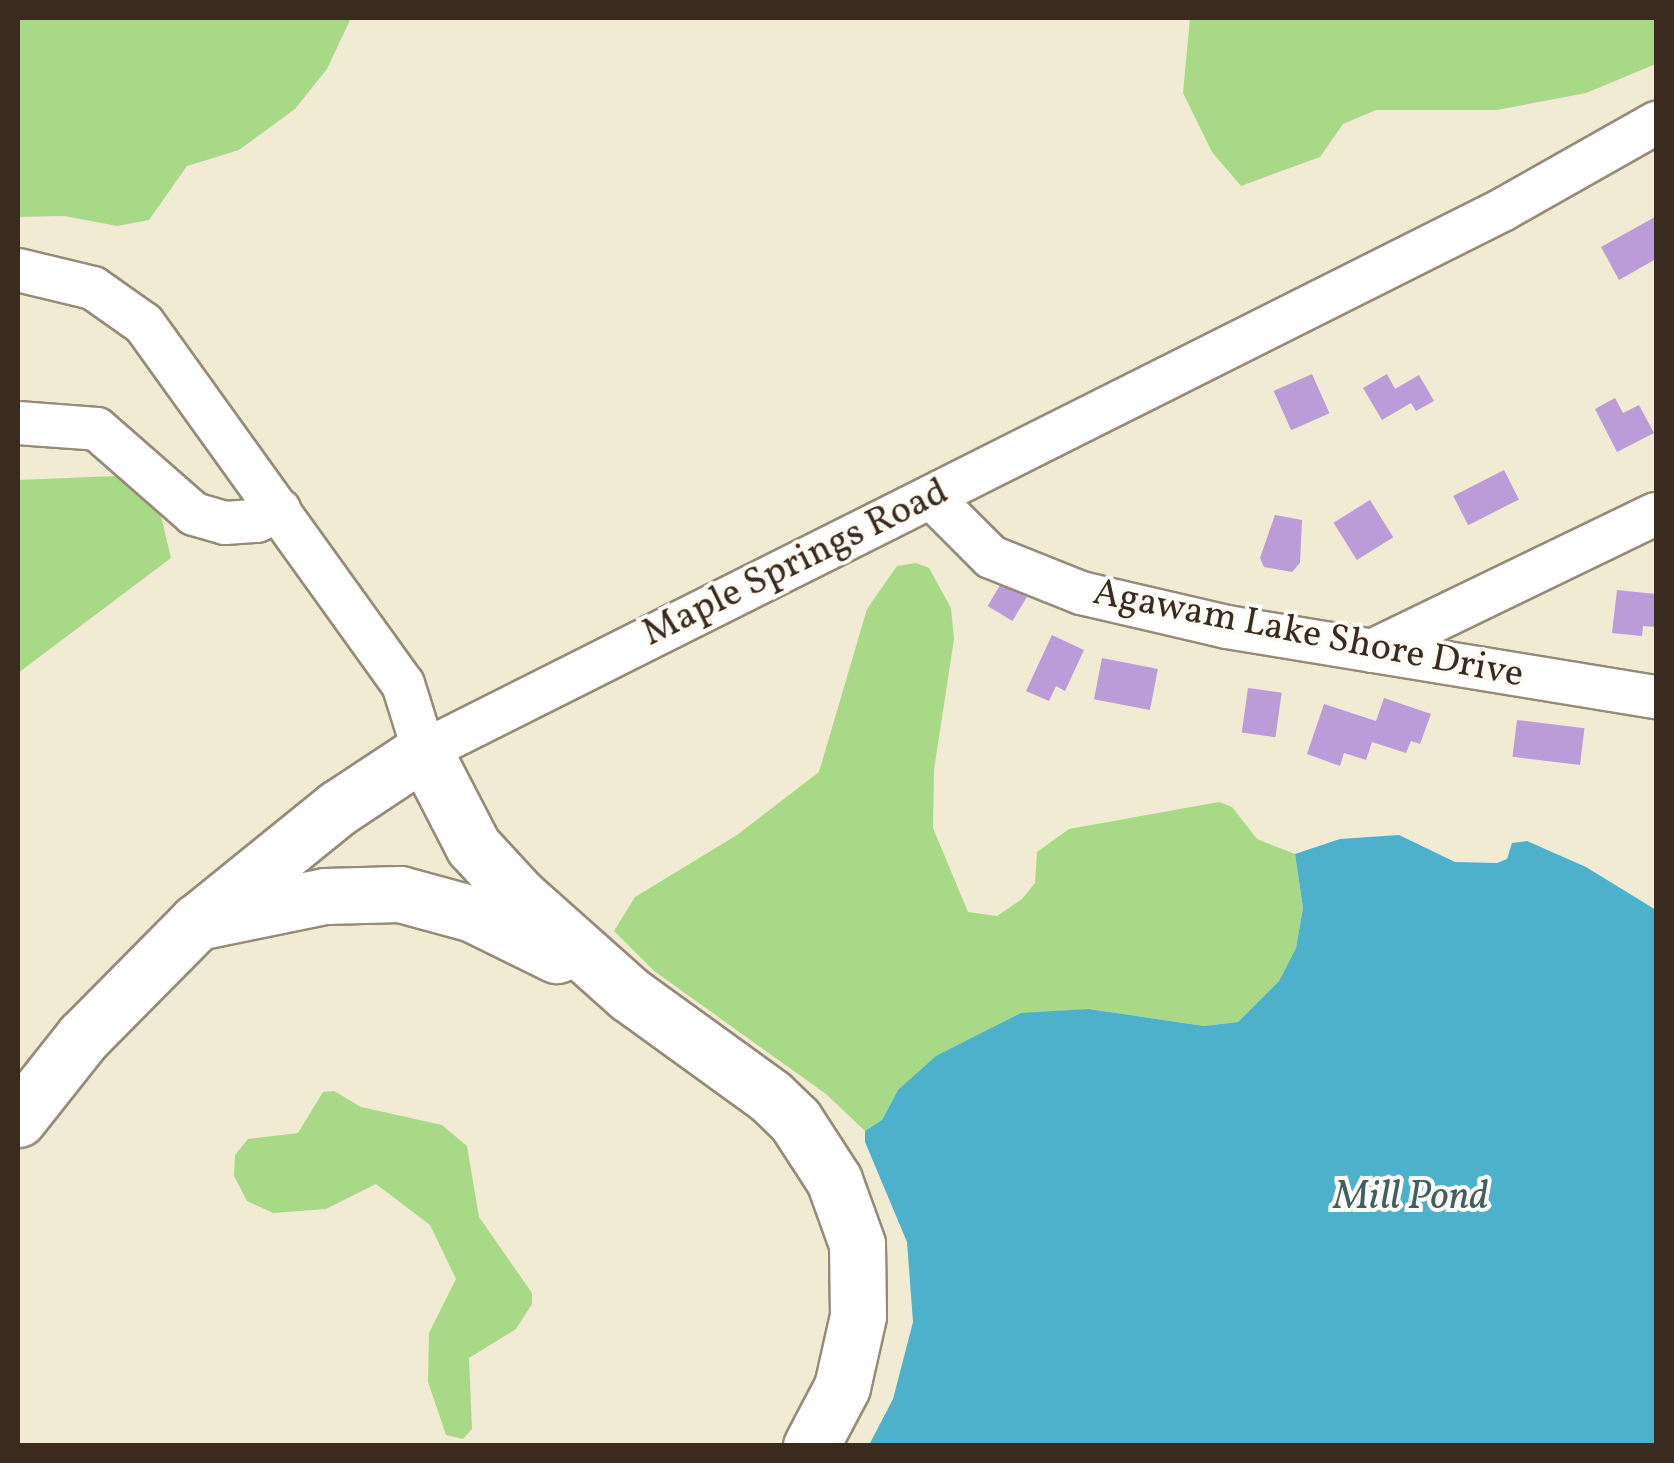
<!DOCTYPE html>
<html>
<head>
<meta charset="utf-8">
<style>
	body { margin:0 }
	#map { position:relative; width:1674px; height:1463px; overflow:hidden; background:#f1ebd4; font-family:Vollkorn,serif }
	div>[style] { position:absolute }
	[style*='--x'] { left:calc(var(--x)*1px); top:calc(var(--y)*1px); width:calc(var(--w)*1px); rotate:calc(var(--a)*1deg) }
	.green>* { inset:0; background:#a8d987 }
	.water>* { inset:0; background:#4db1cc }
	.building>* { inset:0; background:#bc9bd9; transform-origin:0 0 }
	.roads { filter:drop-shadow(2px 0 #968a79) drop-shadow(-2px 0 #968a79) drop-shadow(0 2px #968a79) drop-shadow(0 -2px #968a79) }
	.minor>* { height:42px; margin:-21px; padding:0 21px; transform-origin:21px; border-radius:21px; background:#fff }
	.major>* { height:55px; margin:-27.5px; padding:0 27.5px; transform-origin:27.5px; border-radius:27.5px; background:#fff }
	.highway>* { height:55px; margin:-27.5px; padding:0 27.5px; transform-origin:27.5px; border-radius:27.5px; background:#fff }
	span { translate:-50% -50%; white-space:nowrap; text-align:center; line-height:1.15; -webkit-text-stroke:8px #fdfcf7; paint-order:stroke }
	.street-label { font-size:38px; color:#3b2a1e }
	.water-label { font-size:40px; color:#426064; font-style:italic }
	.frame { position:absolute; inset:0; border:20px solid #3b2a1e; pointer-events:none }
</style>
</head>
<body>
<div id="map">
	<div class="green">
		<div style="clip-path:polygon(18px 18px,351px 18px,327px 69px,295px 109px,239px 150px,187px 166px,149px 220px,117px 226px,64px 216px,18px 217px)"></div>
		<div style="clip-path:polygon(1190px 18px,1656px 18px,1656px 64px,1586px 93px,1497px 110px,1376px 110px,1343px 124px,1320px 157px,1241px 186px,1212px 152px,1183px 93px)"></div>
		<div style="clip-path:polygon(115px 476px,161px 516px,171px 558px,18px 673px,18px 480px)"></div>
		<div style="clip-path:polygon(916px 563px,929px 568px,951px 608px,954px 639px,934px 770px,933px 828px,968px 912px,997px 916px,1022px 899px,1035px 883px,1037px 852px,1069px 829px,1219px 802px,1232px 807px,1257px 839px,1295px 854px,1303px 908px,1296px 948px,1279px 981px,1238px 1022px,1204px 1026px,1089px 1009px,898px 1090px,882px 1120px,865px 1131px,826px 1094px,654px 971px,614px 931px,635px 897px,737px 835px,819px 772px,867px 609px,897px 566px)"></div>
		<div style="clip-path:polygon(334px 1091px,361px 1107px,442px 1125px,467px 1146px,479px 1217px,532px 1293px,532px 1304px,516px 1329px,469px 1358px,472px 1429px,463px 1439px,446px 1435px,428px 1382px,429px 1333px,456px 1279px,430px 1225px,376px 1184px,326px 1209px,273px 1213px,247px 1201px,234px 1176px,235px 1155px,248px 1139px,298px 1133px,323px 1092px)"></div>
	</div>
	<div class="water">
		<div style="clip-path:polygon(1399px 835px,1455px 862px,1497px 863px,1507px 859px,1512px 843px,1527px 841px,1586px 867px,1656px 910px,1656px 1445px,869px 1445px,893px 1399px,913px 1322px,907px 1242px,865px 1142px,865px 1131px,882px 1120px,898px 1090px,936px 1056px,1021px 1013px,1089px 1009px,1204px 1026px,1238px 1022px,1279px 981px,1296px 948px,1303px 908px,1295px 854px,1340px 839px)"></div>
	</div>
	<div class="building">
		<div style="clip-path:polygon(1655px 217px,1656px 259px,1619px 280px,1601px 247px)"></div>
		<div style="left:1312px;top:374px;width:43px;height:42px;rotate:66deg"></div>
		<div style="clip-path:polygon(1387px 374px,1395px 389px,1419px 375px,1434px 401px,1416px 411px,1411px 403px,1382px 420px,1363px 388px)"></div>
		<div style="clip-path:polygon(1615px 398px,1623px 413px,1639px 405px,1654px 433px,1617px 452px,1595px 409px)"></div>
		<div style="left:1504px;top:470px;width:33px;height:57px;rotate:63deg"></div>
		<div style="left:1370px;top:500px;width:44px;height:43px;rotate:58deg"></div>
		<div style="clip-path:polygon(1275px 515px,1302px 520px,1300px 563px,1292px 572px,1264px 567px,1260px 558px)"></div>
		<div style="left:1002px;top:582px;width:29px;height:28px;rotate:31deg"></div>
		<div style="clip-path:polygon(1617px 590px,1656px 594px,1656px 627px,1643px 626px,1642px 636px,1612px 633px)"></div>
		<div style="clip-path:polygon(1052px 635px,1084px 650px,1065px 691px,1056px 686px,1049px 701px,1026px 691px)"></div>
		<div style="left:1102px;top:658px;width:57px;height:42px;rotate:11deg"></div>
		<div style="left:1248px;top:688px;width:34px;height:45px;rotate:8deg"></div>
		<div style="clip-path:polygon(1384px 698px,1431px 714px,1420px 744px,1411px 741px,1406px 753px,1372px 742px,1366px 760px,1344px 753px,1340px 766px,1307px 754px,1324px 704px,1376px 721px)"></div>
		<div style="left:1517px;top:720px;width:68px;height:37px;rotate:7deg"></div>
	</div>
	<div class="roads">
		<div class="minor">
			<div style="--x:18;--y:270;--w:77;--a:13.5"></div>
			<div style="--x:93;--y:288;--w:62;--a:35.2"></div>
			<div style="--x:144;--y:324;--w:443;--a:54.3"></div>
			<div style="--x:403;--y:684;--w:70;--a:72.6"></div>
			<div style="--x:424;--y:751;--w:1208;--a:-26.65"></div>
			<div style="--x:1504;--y:209;--w:175;--a:-29.5"></div>
			<div style="--x:18;--y:423;--w:79;--a:4.3"></div>
			<div style="--x:97;--y:429;--w:129;--a:41.2"></div>
			<div style="--x:194;--y:514;--w:32;--a:16"></div>
			<div style="--x:225;--y:523;--w:32;--a:-4"></div>
			<div style="--x:257;--y:521;--w:25;--a:-26"></div>
			<div style="--x:931;--y:497;--w:85;--a:45"></div>
			<div style="--x:991;--y:557;--w:97;--a:21.8"></div>
			<div style="--x:1081;--y:593;--w:150;--a:13.1"></div>
			<div style="--x:1227;--y:627;--w:435;--a:9.3"></div>
			<div style="--x:1372;--y:651;--w:315;--a:-25.8"></div>
		</div>
		<div class="major">
			<div style="--x:18;--y:1119;--w:105;--a:-51.6"></div>
			<div style="--x:83;--y:1037;--w:162;--a:-45.3"></div>
			<div style="--x:197;--y:922;--w:181;--a:-39"></div>
			<div style="--x:338;--y:808;--w:103;--a:-33.5"></div>
		</div>
		<div class="highway">
			<div style="--x:424;--y:751;--w:107;--a:62.7"></div>
			<div style="--x:473;--y:846;--w:67;--a:47.4"></div>
			<div style="--x:518;--y:895;--w:149;--a:41.7"></div>
			<div style="--x:629;--y:994;--w:174;--a:35.9"></div>
			<div style="--x:770;--y:1096;--w:35;--a:44"></div>
			<div style="--x:795;--y:1120;--w:72;--a:57"></div>
			<div style="--x:834;--y:1180;--w:68;--a:70.2"></div>
			<div style="--x:857;--y:1244;--w:72;--a:89.2"></div>
			<div style="--x:858;--y:1316;--w:73;--a:102.7"></div>
			<div style="--x:842;--y:1387;--w:67;--a:117.7"></div>
			<div style="--x:197;--y:922;--w:131;--a:-11.5"></div>
			<div style="--x:325;--y:896;--w:75;--a:-1.5"></div>
			<div style="--x:400;--y:894;--w:76;--a:15.3"></div>
			<div style="--x:473;--y:914;--w:93;--a:26.3"></div>
		</div>
	</div>
	<div class="street-label">
		<span style="left:796px;top:564px;rotate:-26deg">Maple Springs Road</span>
		<span style="left:1308px;top:635px;rotate:11deg">Agawam Lake Shore Drive</span>
	</div>
	<div class="water-label">
		<span style="left:1411px;top:1198px">Mill Pond</span>
	</div>
	<div class="frame"></div>
</div>
</body>
</html>
